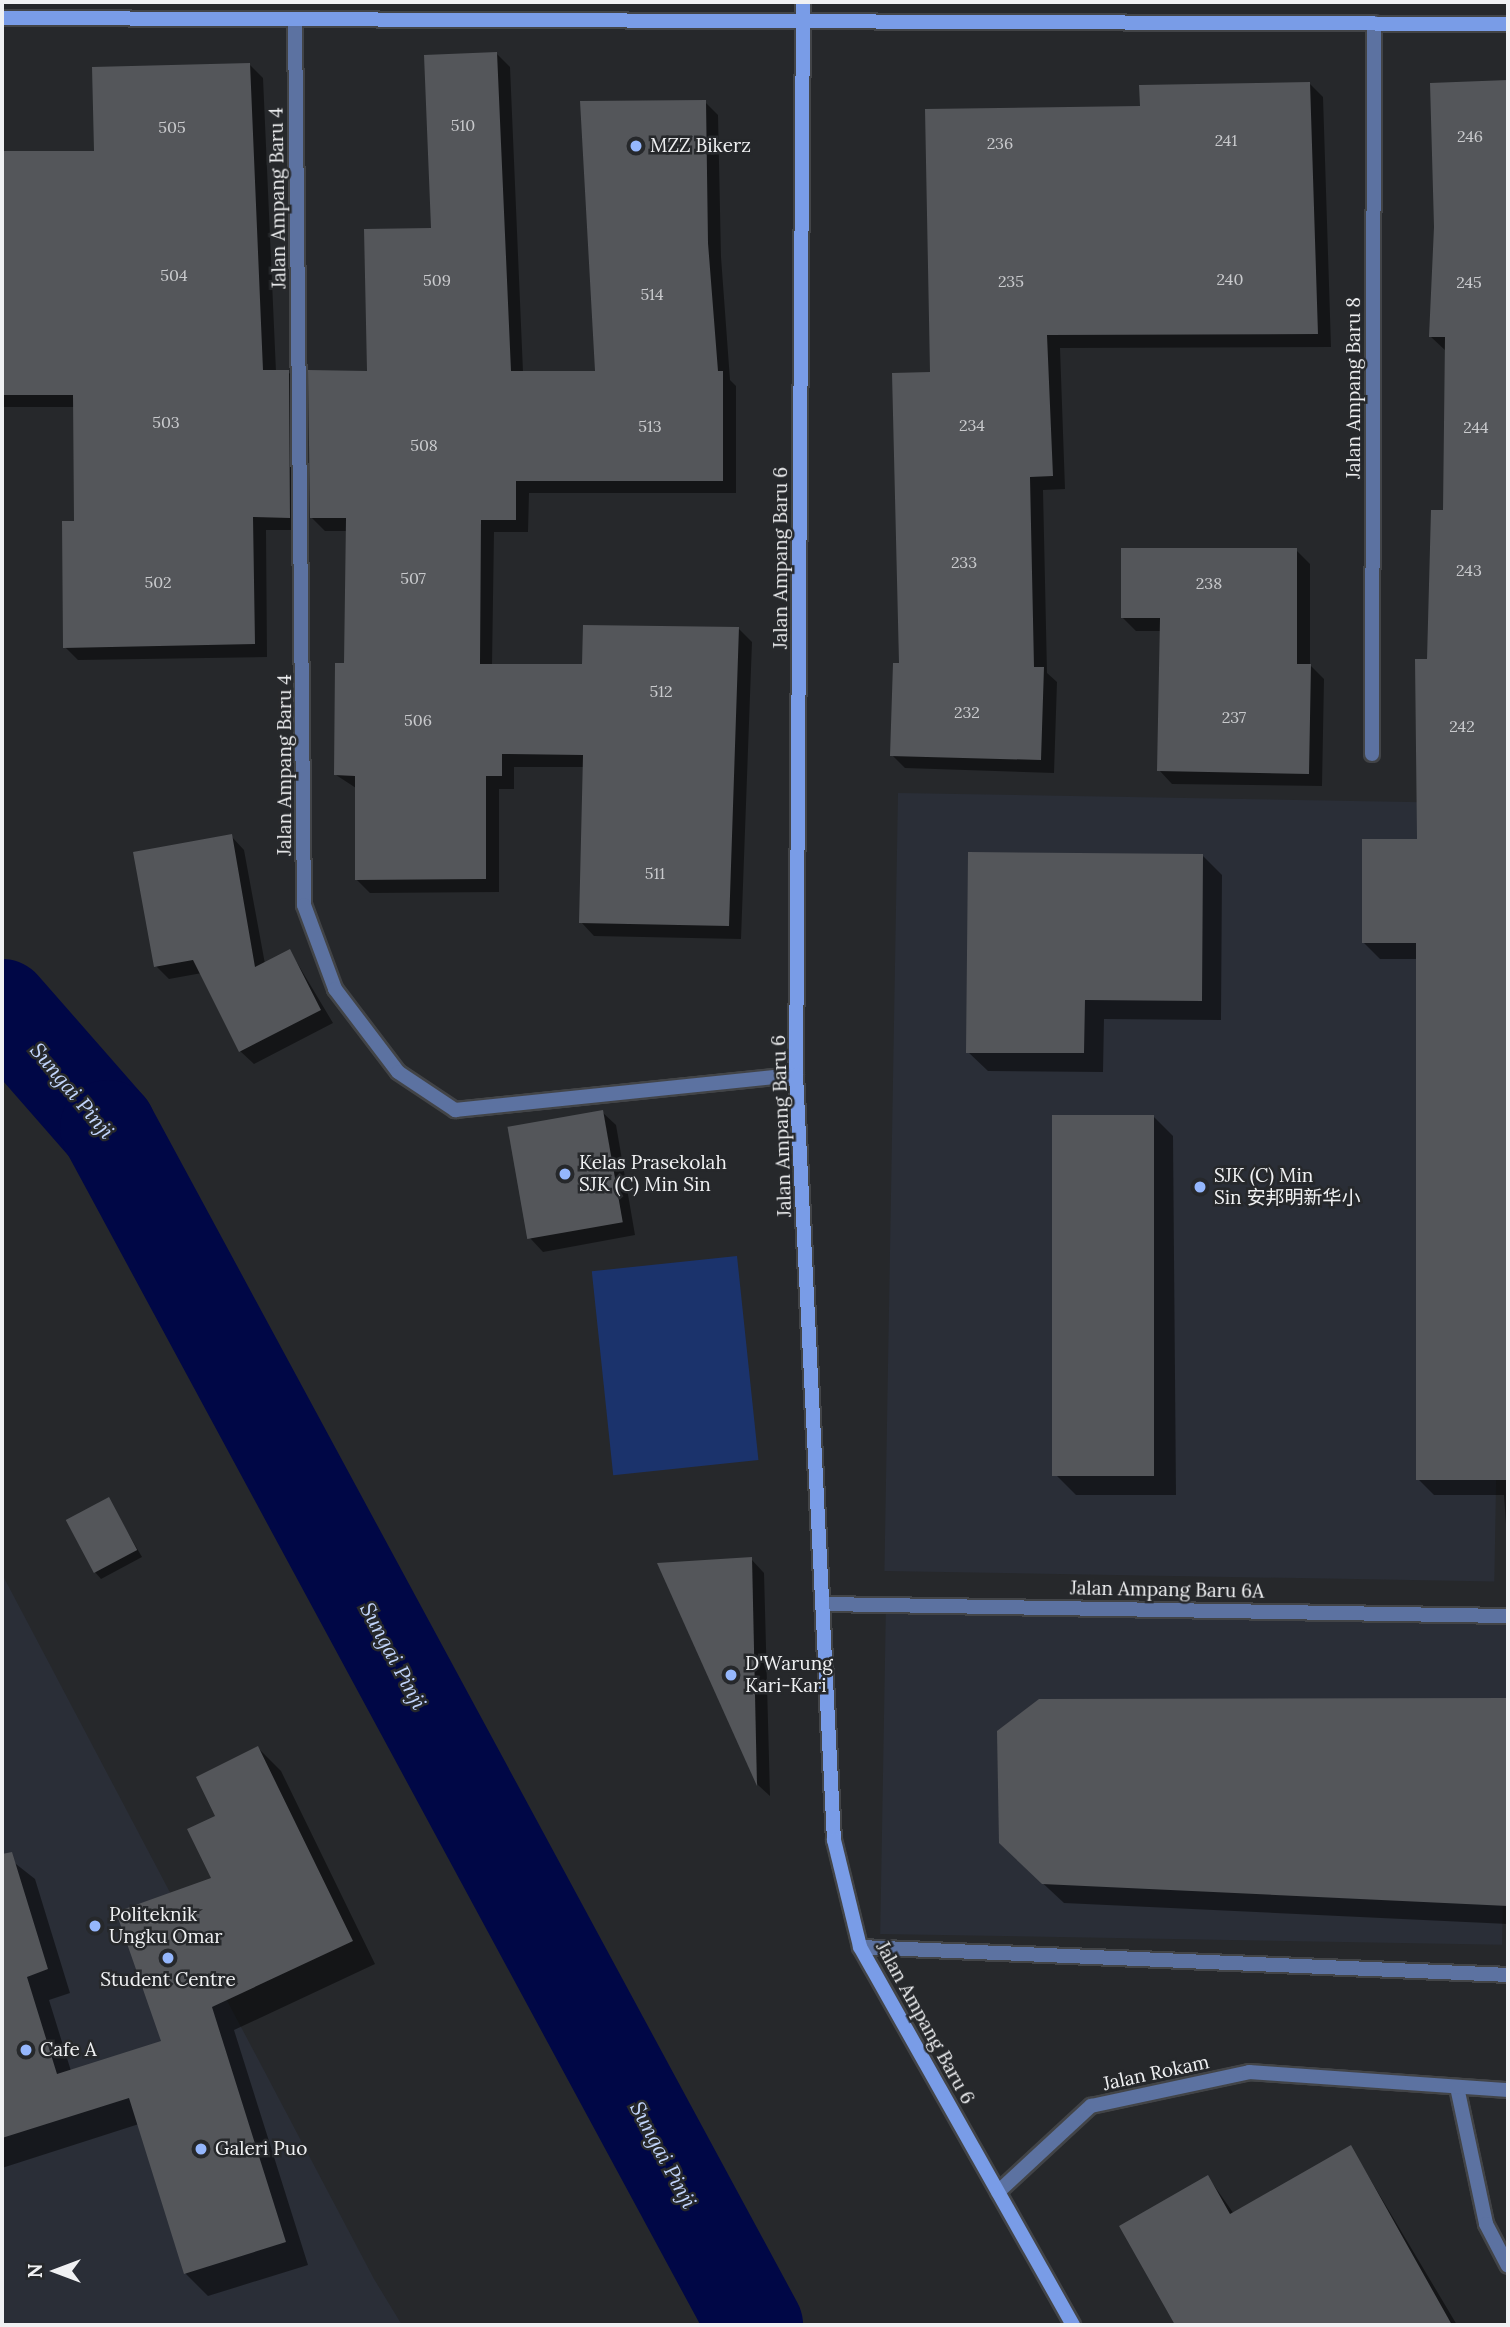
<!DOCTYPE html>
<html>
<head>
<meta charset="utf-8">
<style>
	body { margin:0 }
	#map { position:relative; width:1510px; height:2327px; overflow:hidden; background:#26282b; font-family:Lora,"Noto Sans SC",serif }
	div>[style] { position:absolute }
	[style*='--x'] { left:calc(var(--x)*1px); top:calc(var(--y)*1px); width:calc(var(--w)*1px); rotate:calc(var(--a)*1deg) }
	.built>* { inset:0; background:#2a2e37; transform-origin:0 0 }
	.green>* { inset:0; background:#1b336c; transform-origin:0 0 }
	.shadow>* { inset:0; background:#0007 }
	.river>* { height:96px; margin:-48px; padding:0 48px; transform-origin:48px; border-radius:48px; background:#000746 }
	.building>* { inset:0; background:#54565a; transform-origin:0 0 }
	.roads { filter:drop-shadow(2px 0 #424447) drop-shadow(-2px 0 #424447) drop-shadow(0 2px #424447) drop-shadow(0 -2px #424447) }
	.street>* { height:14px; margin:-7px; padding:0 7px; transform-origin:7px; border-radius:7px; background:#5c72a1 }
	.secondary>* { height:14px; margin:-7px; padding:0 7px; transform-origin:7px; border-radius:7px; background:#799ce7 }
	.dots>* { width:19px; height:19px; translate:-50% -50%; box-sizing:border-box; border:4px solid #26282b; border-radius:50% }
	span { translate:-50% -50%; white-space:nowrap; text-align:center; line-height:1.15; -webkit-text-stroke:5px #26282b; paint-order:stroke }
	.number-label { font-size:16px; color:#c9cacd }
	.number-label span { -webkit-text-stroke-width:0 }
	.poi-label { font-size:19px; color:#f0f1f3 }
	.left { translate:0 -50%; text-align:left }
	.street-label { font-size:19px; color:#f0f1f3 }
	.water-label { font-size:21px; color:#c2d5fc; font-style:italic }
	.frame { position:absolute; inset:0; border:4px solid #f0f1f3; pointer-events:none }
	.north { position:absolute; left:21px; top:2236px; width:70px; height:70px; -webkit-text-stroke:5px #26282b; paint-order:stroke; rotate:270deg; font-size:19px; font-weight:700; line-height:28px; text-align:center; color:#f0f1f3 }
	.north::after { content:''; display:block; margin:auto; width:24px; height:32px; background:#f0f1f3; clip-path:polygon(50% 0,100% 100%,50% 72%,0 100%) }
</style>
</head>
<body>
<div id="map">
	<div class="built">
		<div style="left:898px;top:793px;width:610px;height:778px;rotate:1deg"></div>
		<div style="clip-path:polygon(2px 1574px,374px 2279px,402px 2325px,2px 2325px)"></div>
		<div style="left:886px;top:1602px;width:622px;height:332px;rotate:1deg"></div>
	</div>
	<div class="green">
		<div style="left:737px;top:1256px;width:205px;height:146px;rotate:84deg"></div>
	</div>
	<div class="shadow">
		<div style="clip-path:polygon(496px 53px,510px 67px,523px 372px,597px 372px,705px 102px,718px 115px,721px 257px,730px 380px,736px 386px,736px 493px,529px 493px,528px 532px,494px 532px,492px 665px,584px 666px,739px 629px,752px 642px,741px 939px,594px 936px,581px 922px,585px 767px,514px 767px,514px 789px,499px 789px,499px 892px,370px 893px,356px 879px,356px 788px,336px 775px,346px 665px,348px 531px,325px 531px,311px 517px,432px 229px)"></div>
		<div style="clip-path:polygon(250px 65px,263px 78px,276px 372px,288px 372px,302px 385px,303px 530px,266px 530px,267px 657px,78px 660px,65px 647px,76px 522px,75px 407px,2px 407px,2px 152px,95px 152px)"></div>
		<div style="clip-path:polygon(1508px 82px,1508px 1553px,1504px 1495px,1434px 1495px,1418px 1479px,1418px 959px,1380px 959px,1364px 943px,1418px 841px,1444px 512px,1447px 352px,1430px 336px,1436px 227px,1431px 84px)"></div>
		<div style="clip-path:polygon(1310px 84px,1323px 97px,1331px 347px,1060px 348px,1065px 489px,1043px 490px,1047px 673px,1057px 682px,1054px 773px,905px 768px,892px 755px,932px 373px,1141px 108px)"></div>
		<div style="clip-path:polygon(1296px 550px,1310px 564px,1310px 665px,1324px 679px,1322px 786px,1172px 784px,1159px 770px,1161px 631px,1136px 631px,1122px 617px)"></div>
		<div style="clip-path:polygon(231px 836px,244px 850px,265px 964px,290px 951px,333px 1023px,254px 1064px,240px 1051px,202px 973px,169px 979px,156px 966px)"></div>
		<div style="clip-path:polygon(1203px 856px,1222px 875px,1221px 1020px,1104px 1019px,1103px 1072px,988px 1071px,968px 1052px)"></div>
		<div style="clip-path:polygon(602px 1112px,616px 1125px,635px 1235px,543px 1252px,530px 1238px)"></div>
		<div style="clip-path:polygon(1154px 1117px,1173px 1136px,1176px 1495px,1076px 1495px,1056px 1475px)"></div>
		<div style="clip-path:polygon(108px 1499px,142px 1557px,101px 1579px,95px 1572px)"></div>
		<div style="clip-path:polygon(751px 1559px,764px 1573px,770px 1796px,758px 1785px,659px 1564px)"></div>
		<div style="clip-path:polygon(1039px 1700px,1508px 1700px,1508px 1924px,1064px 1903px,1021px 1863px)"></div>
		<div style="clip-path:polygon(258px 1748px,281px 1771px,375px 1964px,234px 2030px,308px 2265px,208px 2296px,185px 2273px,139px 2124px,2px 2168px,2px 1853px,35px 1879px,70px 1993px,49px 2000px,71px 2071px,163px 2042px,214px 1879px,217px 1817px)"></div>
		<div style="clip-path:polygon(1351px 2147px,1457px 2325px,1177px 2325px,1121px 2227px,1208px 2177px,1234px 2214px)"></div>
	</div>
	<div class="river">
		<div style="--x:2;--y:1007;--w:161;--a:48.8"></div>
		<div style="--x:108;--y:1128;--w:1361;--a:61.61"></div>
	</div>
	<div class="building">
		<div style="clip-path:polygon(497px 52px,511px 371px,595px 371px,580px 101px,706px 100px,708px 243px,718px 371px,723px 371px,723px 481px,516px 481px,516px 520px,481px 520px,480px 664px,582px 664px,583px 625px,739px 627px,729px 926px,579px 923px,583px 755px,502px 754px,502px 776px,486px 776px,486px 879px,355px 880px,355px 776px,334px 775px,335px 663px,344px 663px,346px 518px,310px 518px,308px 370px,367px 371px,364px 229px,431px 228px,424px 55px)"></div>
		<div style="clip-path:polygon(250px 63px,263px 370px,289px 370px,290px 518px,253px 517px,255px 644px,63px 648px,62px 521px,74px 521px,73px 395px,2px 395px,2px 151px,94px 151px,92px 67px)"></div>
		<div style="clip-path:polygon(1508px 80px,1508px 1480px,1416px 1480px,1416px 943px,1362px 943px,1362px 839px,1417px 839px,1415px 659px,1427px 659px,1431px 510px,1443px 510px,1445px 337px,1429px 337px,1434px 227px,1430px 83px)"></div>
		<div style="clip-path:polygon(1310px 82px,1318px 334px,1047px 335px,1053px 476px,1030px 477px,1034px 667px,1044px 667px,1041px 760px,890px 756px,893px 663px,899px 663px,892px 373px,930px 372px,925px 109px,1140px 106px,1139px 85px)"></div>
		<div style="clip-path:polygon(1121px 548px,1297px 548px,1297px 664px,1311px 664px,1309px 774px,1157px 771px,1160px 618px,1121px 618px)"></div>
		<div style="clip-path:polygon(232px 834px,255px 967px,290px 949px,321px 1010px,239px 1052px,193px 960px,154px 967px,133px 852px)"></div>
		<div style="clip-path:polygon(968px 852px,1203px 854px,1202px 1001px,1085px 1000px,1084px 1053px,966px 1053px)"></div>
		<div style="left:603px;top:1110px;width:114px;height:97px;rotate:80deg"></div>
		<div style="left:1154px;top:1115px;width:361px;height:102px;rotate:90deg"></div>
		<div style="left:109px;top:1497px;width:60px;height:49px;rotate:62deg"></div>
		<div style="clip-path:polygon(752px 1557px,757px 1786px,657px 1563px)"></div>
		<div style="clip-path:polygon(1508px 1698px,1508px 1906px,1042px 1884px,999px 1843px,997px 1731px,1039px 1699px)"></div>
		<div style="clip-path:polygon(258px 1746px,353px 1941px,212px 2007px,286px 2242px,184px 2274px,129px 2098px,2px 2138px,2px 1854px,12px 1852px,48px 1969px,27px 1977px,57px 2074px,161px 2041px,116px 1912px,211px 1878px,187px 1829px,215px 1816px,196px 1777px)"></div>
		<div style="clip-path:polygon(1351px 2145px,1452px 2325px,1175px 2325px,1119px 2226px,1208px 2175px,1230px 2214px)"></div>
	</div>
	<div class="roads">
		<div class="street">
			<div style="--x:295;--y:19;--w:886;--a:89.42"></div>
			<div style="--x:304;--y:905;--w:90;--a:69.7"></div>
			<div style="--x:335;--y:989;--w:104;--a:52.8"></div>
			<div style="--x:398;--y:1072;--w:69;--a:33.7"></div>
			<div style="--x:455;--y:1110;--w:343;--a:-5.9"></div>
			<div style="--x:1372;--y:754;--w:731;--a:-89.84"></div>
			<div style="--x:825;--y:1604;--w:683;--a:1.01"></div>
			<div style="--x:860;--y:1947;--w:649;--a:2.47"></div>
			<div style="--x:1457;--y:2087;--w:140;--a:78"></div>
			<div style="--x:1486;--y:2224;--w:47;--a:62.4"></div>
			<div style="--x:998;--y:2192;--w:127;--a:-42.8"></div>
			<div style="--x:1091;--y:2106;--w:162;--a:-12.1"></div>
			<div style="--x:1249;--y:2072;--w:260;--a:4"></div>
		</div>
		<div class="secondary">
			<div style="--x:803;--y:2;--w:1073;--a:90.37"></div>
			<div style="--x:796;--y:1075;--w:766;--a:87.16"></div>
			<div style="--x:834;--y:1840;--w:110;--a:76.3"></div>
			<div style="--x:860;--y:1947;--w:434;--a:60.6"></div>
			<div style="--x:2;--y:18;--w:1506;--a:0.23"></div>
		</div>
	</div>
	<div class="dots">
		<div style="left:636px;top:146px;background:#95b7fd"></div>
		<div style="left:565px;top:1174px;background:#95b7fd"></div>
		<div style="left:1200px;top:1187px;background:#95b7fd"></div>
		<div style="left:731px;top:1675px;background:#95b7fd"></div>
		<div style="left:95px;top:1926px;background:#95b7fd"></div>
		<div style="left:168px;top:1958px;background:#95b7fd"></div>
		<div style="left:26px;top:2050px;background:#95b7fd"></div>
		<div style="left:201px;top:2149px;background:#95b7fd"></div>
	</div>
	<div class="number-label">
		<span style="left:463px;top:125px">510</span>
		<span style="left:172px;top:127px">505</span>
		<span style="left:1470px;top:136px">246</span>
		<span style="left:1226px;top:140px">241</span>
		<span style="left:1000px;top:143px">236</span>
		<span style="left:174px;top:275px">504</span>
		<span style="left:1230px;top:279px">240</span>
		<span style="left:437px;top:280px">509</span>
		<span style="left:1011px;top:281px">235</span>
		<span style="left:1469px;top:282px">245</span>
		<span style="left:652px;top:294px">514</span>
		<span style="left:166px;top:422px">503</span>
		<span style="left:972px;top:425px">234</span>
		<span style="left:650px;top:426px">513</span>
		<span style="left:1476px;top:427px">244</span>
		<span style="left:424px;top:445px">508</span>
		<span style="left:964px;top:562px">233</span>
		<span style="left:1469px;top:570px">243</span>
		<span style="left:413px;top:578px">507</span>
		<span style="left:158px;top:582px">502</span>
		<span style="left:1209px;top:583px">238</span>
		<span style="left:661px;top:691px">512</span>
		<span style="left:967px;top:712px">232</span>
		<span style="left:1234px;top:717px">237</span>
		<span style="left:418px;top:720px">506</span>
		<span style="left:1462px;top:726px">242</span>
		<span style="left:655px;top:873px">511</span>
	</div>
	<div class="poi-label">
		<span class="left" style="left:650px;top:146px">MZZ Bikerz</span>
		<span class="left" style="left:579px;top:1174px">Kelas Prasekolah<br>SJK (C) Min Sin</span>
		<span class="left" style="left:1214px;top:1187px">SJK (C) Min<br>Sin 安邦明新华小</span>
		<span class="left" style="left:745px;top:1675px">D'Warung<br>Kari-Kari</span>
		<span class="left" style="left:109px;top:1926px">Politeknik<br>Ungku Omar</span>
		<span style="left:168px;top:1980px">Student Centre</span>
		<span class="left" style="left:40px;top:2050px">Cafe A</span>
		<span class="left" style="left:215px;top:2149px">Galeri Puo</span>
	</div>
	<div class="street-label">
		<span style="left:278px;top:198px;rotate:-91deg">Jalan Ampang Baru 4</span>
		<span style="left:1354px;top:388px;rotate:-90deg">Jalan Ampang Baru 8</span>
		<span style="left:781px;top:558px;rotate:-90deg">Jalan Ampang Baru 6</span>
		<span style="left:285px;top:765px;rotate:-90deg">Jalan Ampang Baru 4</span>
		<span style="left:782px;top:1126px;rotate:-92deg">Jalan Ampang Baru 6</span>
		<span style="left:1167px;top:1590px;rotate:1deg">Jalan Ampang Baru 6A</span>
		<span style="left:925px;top:2023px;rotate:61deg">Jalan Ampang Baru 6</span>
		<span style="left:1156px;top:2073px;rotate:-12deg">Jalan Rokam</span>
	</div>
	<div class="water-label">
		<span style="left:72px;top:1091px;rotate:50deg">Sungai Pinji</span>
		<span style="left:393px;top:1656px;rotate:62deg">Sungai Pinji</span>
		<span style="left:663px;top:2155px;rotate:62deg">Sungai Pinji</span>
	</div>
	<div class="frame"></div>
	<div class="north">N</div>
</div>
</body>
</html>
